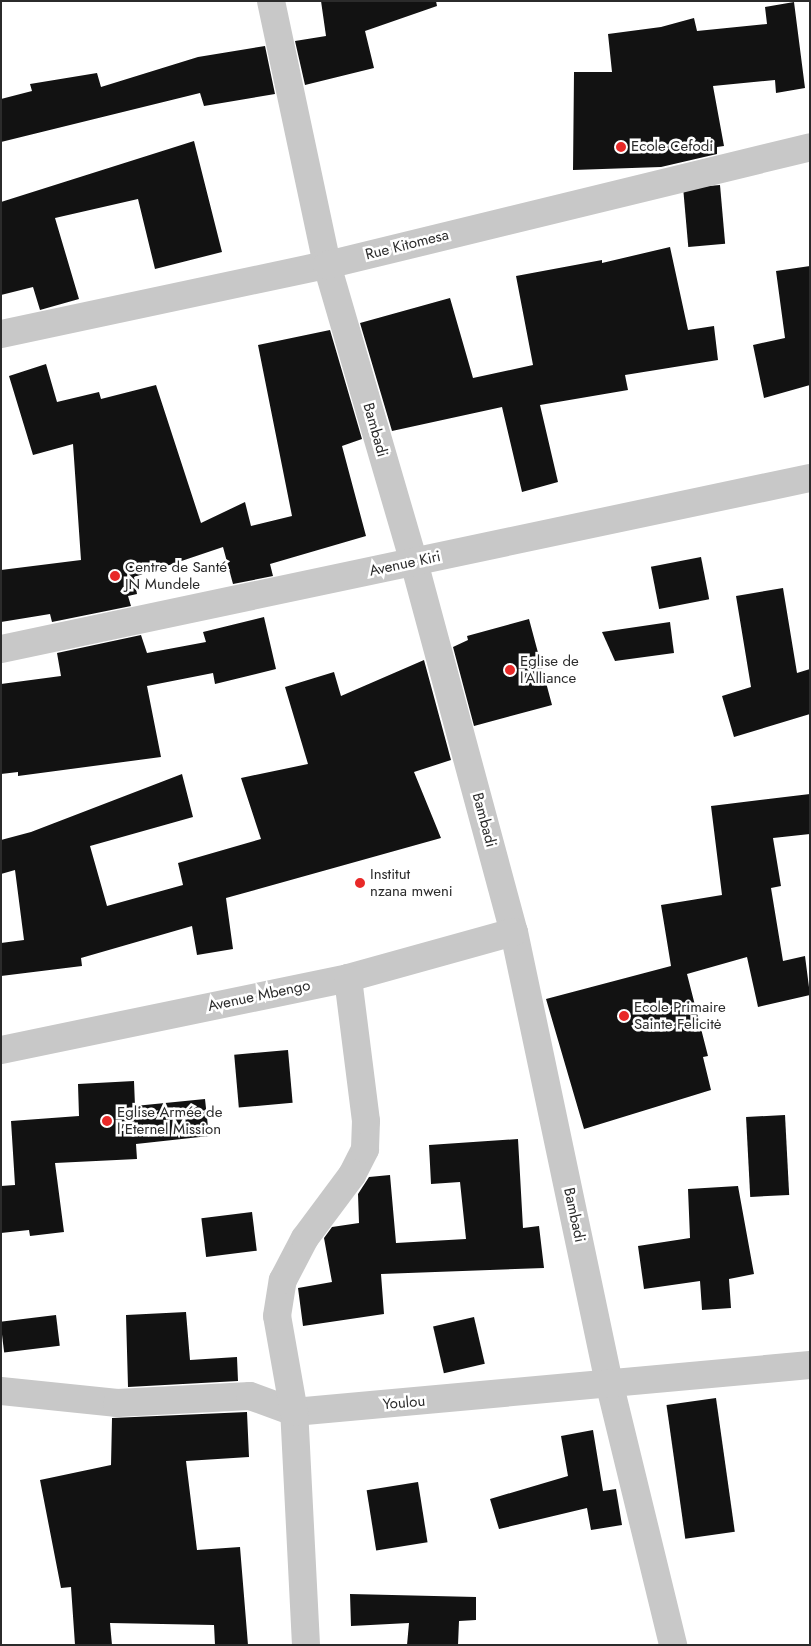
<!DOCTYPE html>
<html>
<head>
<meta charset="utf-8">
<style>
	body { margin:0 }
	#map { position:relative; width:811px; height:1646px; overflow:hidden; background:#fff; font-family:Jost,sans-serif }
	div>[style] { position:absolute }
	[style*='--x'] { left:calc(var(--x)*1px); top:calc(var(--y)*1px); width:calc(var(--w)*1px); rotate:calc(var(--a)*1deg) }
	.building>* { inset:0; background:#121212; transform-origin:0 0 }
	.minor>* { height:28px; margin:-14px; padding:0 14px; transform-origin:14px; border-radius:14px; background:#c8c8c8 }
	.dots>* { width:14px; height:14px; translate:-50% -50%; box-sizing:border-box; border:2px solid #fff; border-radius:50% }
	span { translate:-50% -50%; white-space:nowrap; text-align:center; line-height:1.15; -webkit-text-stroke:5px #fff; paint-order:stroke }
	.poi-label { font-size:15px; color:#2b2b2b }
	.left { translate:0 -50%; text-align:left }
	.street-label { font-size:15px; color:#2b2b2b }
	.frame { position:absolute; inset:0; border:2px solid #2b2b2b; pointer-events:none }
</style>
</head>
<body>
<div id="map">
	<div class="building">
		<div style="clip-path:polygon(321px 1px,436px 1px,437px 6px,365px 31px,374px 68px,305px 85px,295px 41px,326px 36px)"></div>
		<div style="clip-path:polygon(794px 2px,805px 88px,776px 93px,775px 80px,713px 86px,724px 146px,717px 147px,717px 154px,661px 167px,573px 170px,574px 72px,612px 72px,608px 34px,661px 27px,694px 18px,697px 31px,767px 24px,765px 7px)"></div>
		<div style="clip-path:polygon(265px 46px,275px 94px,204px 106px,200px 93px,1px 142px,1px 99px,32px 91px,30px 84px,97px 73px,101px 87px,198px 57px)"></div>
		<div style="clip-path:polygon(194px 141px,222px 252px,155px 269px,138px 199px,55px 218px,79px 299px,40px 310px,33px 287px,1px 295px,1px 202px)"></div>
		<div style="left:720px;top:185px;width:59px;height:37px;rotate:85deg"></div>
		<div style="clip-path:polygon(670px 247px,688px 330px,714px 326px,718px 360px,625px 375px,628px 390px,540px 405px,558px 482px,522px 492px,502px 407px,392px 431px,360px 323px,450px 298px,473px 378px,533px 365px,516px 276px,602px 260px,602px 263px)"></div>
		<div style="clip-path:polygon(810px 266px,810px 385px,764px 398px,753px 345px,785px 338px,776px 271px)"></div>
		<div style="clip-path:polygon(330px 330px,362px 439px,342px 446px,366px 536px,270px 564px,273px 576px,233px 584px,223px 547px,134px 577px,137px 594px,128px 596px,131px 606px,52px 622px,50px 614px,1px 622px,1px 570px,81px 560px,73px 444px,33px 455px,9px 376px,46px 364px,57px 402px,99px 392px,101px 399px,156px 385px,201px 523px,245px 502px,251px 526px,292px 516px,258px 345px)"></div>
		<div style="left:701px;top:557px;width:43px;height:51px;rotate:79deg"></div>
		<div style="clip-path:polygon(783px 588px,797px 673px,810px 669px,810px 714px,734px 737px,722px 696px,751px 687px,736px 596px)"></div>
		<div style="clip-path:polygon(264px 617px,276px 669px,215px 684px,213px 673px,147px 686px,161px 757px,18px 776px,18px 772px,1px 774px,1px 684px,61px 676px,57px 653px,141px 635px,147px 653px,206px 642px,203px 632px)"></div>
		<div style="clip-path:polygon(529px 619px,552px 705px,474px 726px,453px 647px,468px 640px,467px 636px)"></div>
		<div style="clip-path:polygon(670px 622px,674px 653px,615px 661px,602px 632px)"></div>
		<div style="clip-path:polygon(424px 660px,451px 760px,414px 772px,441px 838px,226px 898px,233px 949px,197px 955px,192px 926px,81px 958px,82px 966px,1px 976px,1px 943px,24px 940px,15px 870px,1px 874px,1px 840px,31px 832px,182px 774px,193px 817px,90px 846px,107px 906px,183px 885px,178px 863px,261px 839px,241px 778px,308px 764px,285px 687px,334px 672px,341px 696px)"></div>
		<div style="clip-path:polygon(810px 794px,810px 834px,773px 838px,781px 886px,771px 888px,783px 961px,805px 956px,810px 995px,758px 1007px,747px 957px,687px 974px,708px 1056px,703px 1057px,711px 1090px,584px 1129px,546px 999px,671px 966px,661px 905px,722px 895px,711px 806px)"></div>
		<div style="left:288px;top:1050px;width:53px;height:54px;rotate:85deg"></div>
		<div style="clip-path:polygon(134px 1081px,135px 1106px,205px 1099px,209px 1136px,136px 1144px,137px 1159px,55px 1163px,64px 1232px,30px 1236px,29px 1230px,1px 1233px,1px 1186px,15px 1185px,11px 1121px,79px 1116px,78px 1084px)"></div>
		<div style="left:785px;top:1115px;width:80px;height:39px;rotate:87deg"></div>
		<div style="clip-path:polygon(518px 1139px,523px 1228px,539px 1226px,544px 1268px,381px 1274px,384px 1314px,303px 1326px,298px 1288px,332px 1282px,324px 1238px,332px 1227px,359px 1223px,358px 1194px,369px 1177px,390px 1175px,396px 1243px,466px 1239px,460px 1182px,431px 1184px,429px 1145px)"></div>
		<div style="clip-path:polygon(738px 1186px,754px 1274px,729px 1279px,731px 1308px,702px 1310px,700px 1281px,644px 1289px,638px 1246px,690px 1238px,688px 1189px)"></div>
		<div style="left:252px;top:1212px;width:39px;height:51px;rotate:83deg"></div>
		<div style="clip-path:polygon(186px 1312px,190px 1360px,237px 1357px,238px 1381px,128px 1387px,126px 1315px)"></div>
		<div style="left:56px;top:1315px;width:31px;height:56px;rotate:83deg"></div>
		<div style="left:474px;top:1317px;width:48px;height:42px;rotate:77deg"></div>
		<div style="left:716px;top:1398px;width:135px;height:50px;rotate:82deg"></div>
		<div style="clip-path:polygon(247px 1412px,249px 1457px,186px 1461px,197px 1550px,240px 1547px,248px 1645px,215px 1645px,214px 1625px,110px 1623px,112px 1645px,75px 1645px,71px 1587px,61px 1588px,40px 1480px,111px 1465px,112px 1418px)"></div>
		<div style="clip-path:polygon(593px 1430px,603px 1491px,616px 1489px,622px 1525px,591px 1530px,587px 1508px,499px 1529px,490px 1499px,568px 1476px,561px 1436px)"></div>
		<div style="left:418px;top:1482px;width:61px;height:52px;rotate:81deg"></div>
		<div style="clip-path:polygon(350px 1594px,476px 1597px,476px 1620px,459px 1621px,458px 1645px,407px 1645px,409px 1623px,351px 1626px)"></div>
	</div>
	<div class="minor">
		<div style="--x:271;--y:1;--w:270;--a:78"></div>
		<div style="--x:327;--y:265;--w:309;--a:73.7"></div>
		<div style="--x:414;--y:562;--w:383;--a:74.9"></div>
		<div style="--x:514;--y:932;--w:464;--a:78.1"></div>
		<div style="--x:610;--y:1386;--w:267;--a:76.3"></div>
		<div style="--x:1;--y:334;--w:333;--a:-12"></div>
		<div style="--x:327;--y:265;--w:497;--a:-13.7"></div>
		<div style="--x:1;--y:649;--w:827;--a:-11.94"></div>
		<div style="--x:1;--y:1050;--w:354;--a:-11.7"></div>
		<div style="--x:348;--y:978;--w:172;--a:-15.5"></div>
		<div style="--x:1;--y:1391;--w:117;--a:5.9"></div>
		<div style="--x:117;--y:1403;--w:133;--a:-3"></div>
		<div style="--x:250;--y:1396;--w:47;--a:20"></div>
		<div style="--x:294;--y:1412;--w:518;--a:-5.2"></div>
		<div style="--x:306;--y:1645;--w:233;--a:-92.9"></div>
		<div style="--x:294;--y:1412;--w:97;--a:-100"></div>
		<div style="--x:277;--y:1316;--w:36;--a:-81"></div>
		<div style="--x:283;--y:1280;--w:47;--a:-62.4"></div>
		<div style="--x:305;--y:1238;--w:79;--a:-53.3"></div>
		<div style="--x:352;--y:1175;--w:29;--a:-63"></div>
		<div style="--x:365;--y:1149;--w:28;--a:-88"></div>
		<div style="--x:366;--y:1121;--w:144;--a:-97.2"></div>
	</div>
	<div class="dots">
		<div style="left:621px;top:147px;background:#e82928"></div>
		<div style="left:115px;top:576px;background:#e82928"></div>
		<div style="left:510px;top:670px;background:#e82928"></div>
		<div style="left:360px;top:883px;background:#e82928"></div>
		<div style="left:624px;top:1016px;background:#e82928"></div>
		<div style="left:107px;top:1121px;background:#e82928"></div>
	</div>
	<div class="poi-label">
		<span class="left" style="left:631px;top:147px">Ecole Cefodi</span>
		<span class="left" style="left:125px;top:576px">Centre de Santé<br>JN Mundele</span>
		<span class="left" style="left:520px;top:670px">Eglise de<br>l'Alliance</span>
		<span class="left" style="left:370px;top:883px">Institut<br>nzana mweni</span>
		<span class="left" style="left:634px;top:1016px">Ecole Primaire<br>Sainte Felicitė</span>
		<span class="left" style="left:117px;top:1121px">Eglise Armée de<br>l'Eternel Mission</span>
	</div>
	<div class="street-label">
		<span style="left:407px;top:245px;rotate:-14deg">Rue Kitomesa</span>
		<span style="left:375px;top:430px;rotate:74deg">Bambadi</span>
		<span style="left:405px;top:564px;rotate:-12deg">Avenue Kiri</span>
		<span style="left:484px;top:820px;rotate:75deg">Bambadi</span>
		<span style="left:259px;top:996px;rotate:-12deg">Avenue Mbengo</span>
		<span style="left:574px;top:1215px;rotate:78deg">Bambadi</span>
		<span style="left:404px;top:1403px;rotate:-5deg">Youlou</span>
	</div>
	<div class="frame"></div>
</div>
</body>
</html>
